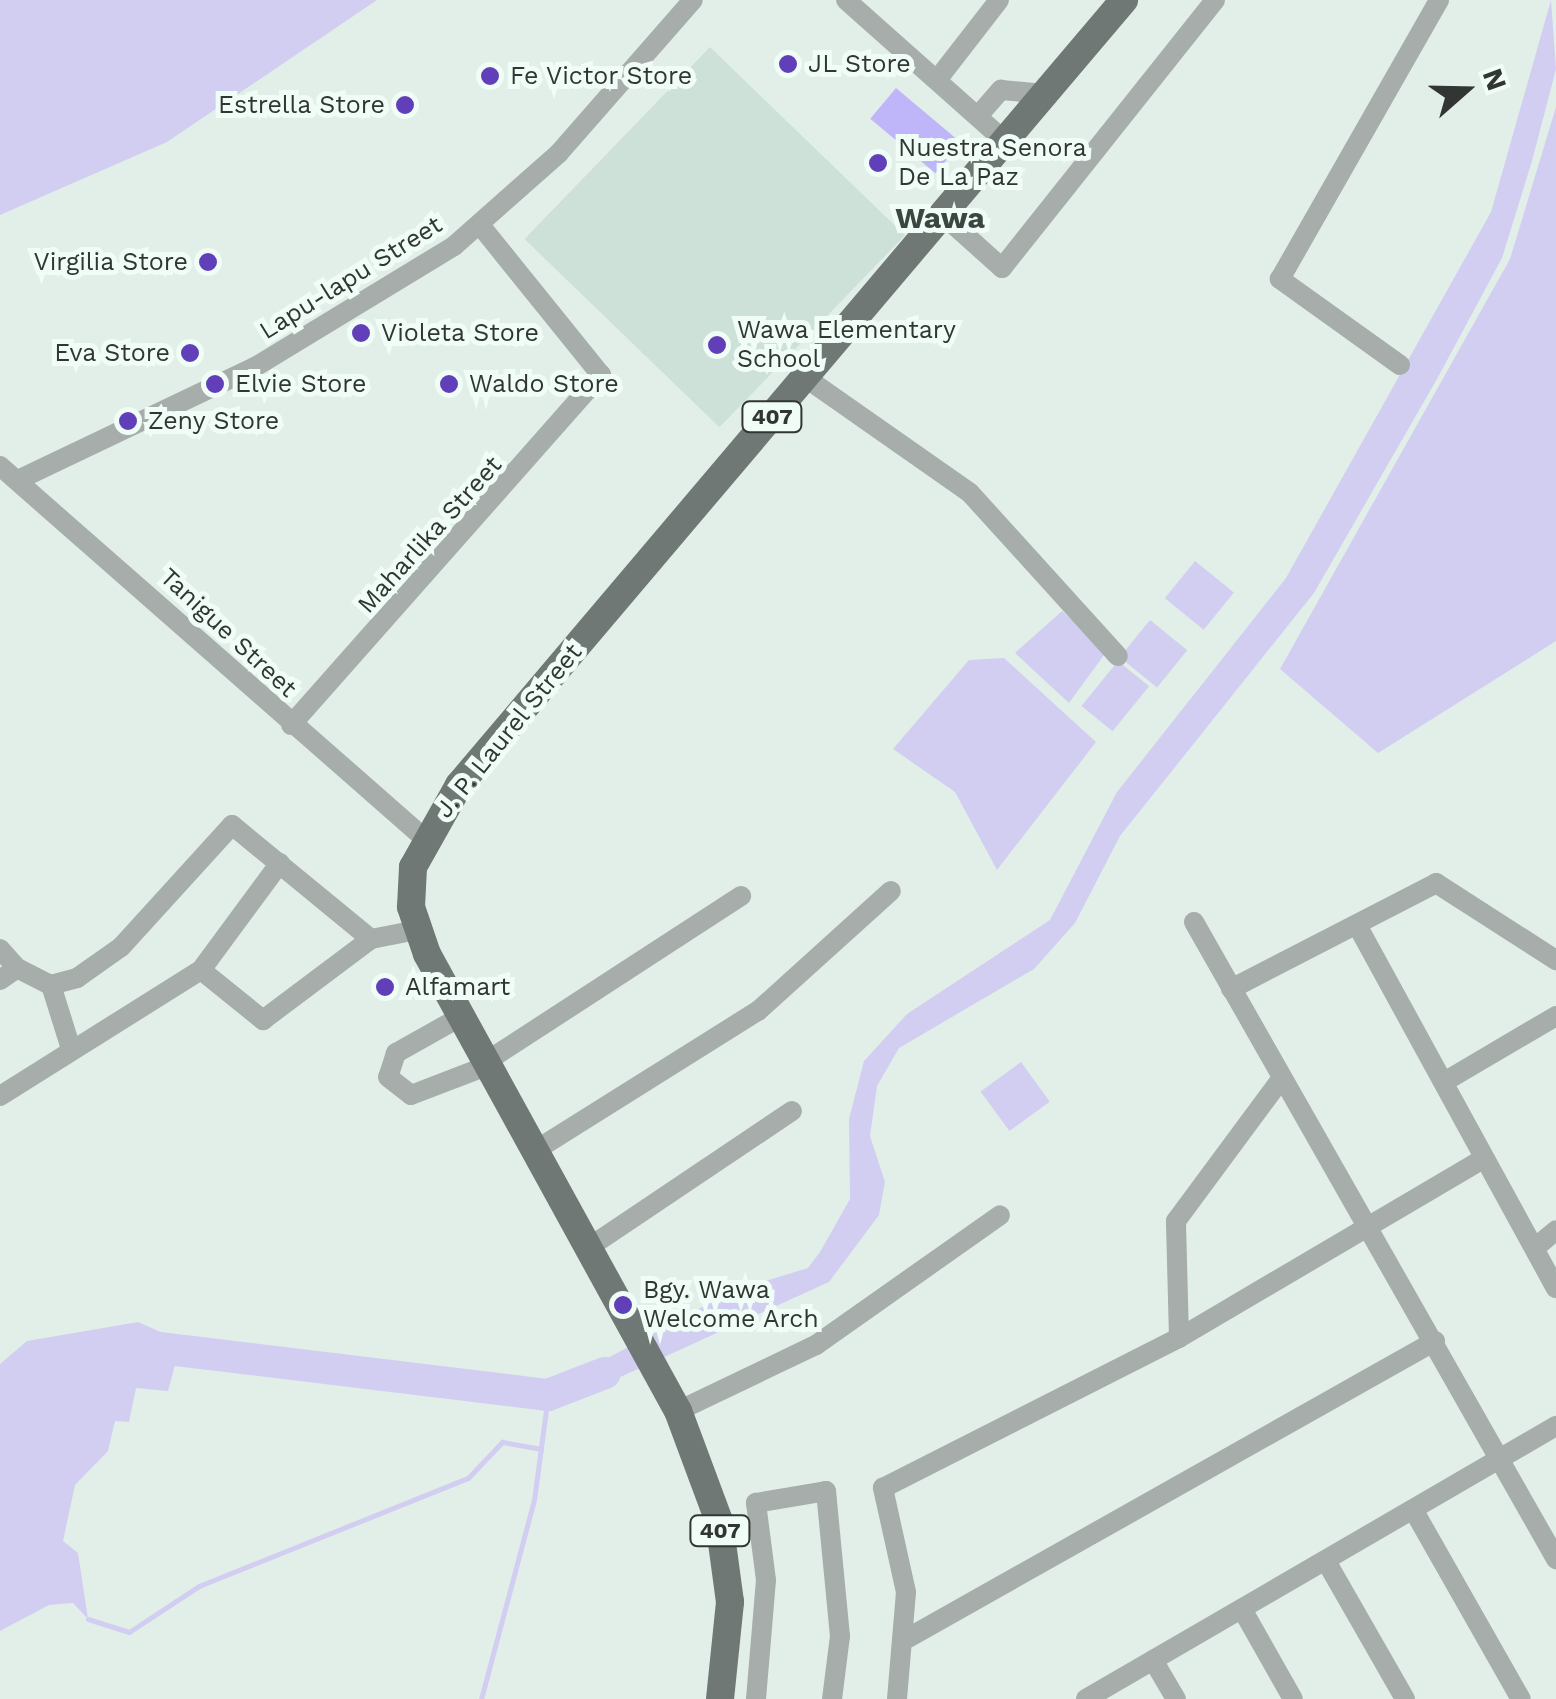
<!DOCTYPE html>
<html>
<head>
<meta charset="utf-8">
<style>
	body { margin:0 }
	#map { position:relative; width:1556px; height:1699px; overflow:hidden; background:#e2efe9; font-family:"Work Sans",sans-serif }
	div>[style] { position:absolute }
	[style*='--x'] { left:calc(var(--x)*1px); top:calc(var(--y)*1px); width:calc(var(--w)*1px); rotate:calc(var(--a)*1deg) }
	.built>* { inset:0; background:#cde1d8; transform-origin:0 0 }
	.green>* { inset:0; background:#bfb5f9; transform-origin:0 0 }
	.water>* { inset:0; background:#d2cef1; transform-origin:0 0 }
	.stream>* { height:5px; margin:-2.5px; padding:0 2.5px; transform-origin:2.5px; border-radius:2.5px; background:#d2cef1 }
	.river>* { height:32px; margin:-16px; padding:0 16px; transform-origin:16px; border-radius:16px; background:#d2cef1 }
	.minor>* { height:20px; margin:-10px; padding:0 10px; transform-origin:10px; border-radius:10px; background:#a7adaa }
	.major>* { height:28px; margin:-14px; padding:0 14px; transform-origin:14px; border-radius:14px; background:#6f7874 }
	.dots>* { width:28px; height:28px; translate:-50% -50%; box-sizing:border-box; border:5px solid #f0fcf6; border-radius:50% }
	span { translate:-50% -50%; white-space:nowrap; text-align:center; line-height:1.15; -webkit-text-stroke:10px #f0fcf6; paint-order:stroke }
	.shield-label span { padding:2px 8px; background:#f0fcf6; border:2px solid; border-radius:8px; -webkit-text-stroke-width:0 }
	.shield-label { font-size:22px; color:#313634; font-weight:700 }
	.poi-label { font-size:25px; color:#313634 }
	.left { translate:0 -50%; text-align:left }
	.right { translate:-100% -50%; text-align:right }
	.street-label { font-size:25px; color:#313634 }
	.quarter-label { font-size:30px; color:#3b4541; font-weight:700 }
	.north { position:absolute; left:1416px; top:40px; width:100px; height:100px; -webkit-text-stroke:8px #f0fcf6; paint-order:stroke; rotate:70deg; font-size:28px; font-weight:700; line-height:40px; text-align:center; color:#313634 }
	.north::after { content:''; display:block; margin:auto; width:35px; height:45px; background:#313634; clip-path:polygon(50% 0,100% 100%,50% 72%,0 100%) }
</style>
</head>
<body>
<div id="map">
	<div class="built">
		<div style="left:710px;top:47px;width:271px;height:267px;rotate:44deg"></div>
	</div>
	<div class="green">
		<div style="left:896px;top:88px;width:85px;height:40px;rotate:40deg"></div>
	</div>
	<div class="water">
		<div style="clip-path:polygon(0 0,377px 0,167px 142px,0 215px)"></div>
		<div style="clip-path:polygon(1551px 0,1556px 69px,1532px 161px,1502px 258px,1437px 379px,1314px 593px,1120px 836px,1075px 923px,1034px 969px,899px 1048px,877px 1086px,870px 1136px,885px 1182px,879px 1215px,829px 1282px,583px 1394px,558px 1385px,732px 1291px,808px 1268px,820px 1252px,850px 1199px,849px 1119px,864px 1061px,907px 1014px,1050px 920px,1117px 792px,1286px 578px,1491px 212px)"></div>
		<div style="clip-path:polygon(1556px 107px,1556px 641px,1378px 753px,1280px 669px,1510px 259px)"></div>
		<div style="left:1195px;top:561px;width:50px;height:48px;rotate:39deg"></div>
		<div style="clip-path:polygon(1062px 611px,1107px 651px,1069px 703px,1015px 653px)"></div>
		<div style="left:1150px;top:620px;width:48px;height:48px;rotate:39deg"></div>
		<div style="clip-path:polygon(1004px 658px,1096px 742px,997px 870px,955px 792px,893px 749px,969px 660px)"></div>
		<div style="left:1118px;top:661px;width:40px;height:58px;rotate:39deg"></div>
		<div style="left:1021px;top:1062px;width:49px;height:50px;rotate:54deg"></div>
		<div style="clip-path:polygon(138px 1322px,163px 1333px,175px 1365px,168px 1391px,136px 1388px,129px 1422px,115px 1421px,108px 1451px,75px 1485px,63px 1541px,78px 1553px,88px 1619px,73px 1603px,49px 1605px,0 1631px,0 1364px,27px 1341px)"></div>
	</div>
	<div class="stream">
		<div style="--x:88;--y:1619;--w:43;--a:17.6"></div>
		<div style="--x:129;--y:1632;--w:84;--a:-33.3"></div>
		<div style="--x:199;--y:1586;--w:290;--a:-21.9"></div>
		<div style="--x:468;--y:1478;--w:50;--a:-46.6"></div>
		<div style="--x:502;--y:1442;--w:40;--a:10"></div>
		<div style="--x:481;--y:1699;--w:206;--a:-75.1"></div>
		<div style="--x:534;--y:1500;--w:106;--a:-82.4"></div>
	</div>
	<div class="river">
		<div style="--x:126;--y:1344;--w:425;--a:6.9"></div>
		<div style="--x:548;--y:1395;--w:61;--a:-21.1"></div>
	</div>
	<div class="minor">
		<div style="--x:846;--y:0;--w:213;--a:41.6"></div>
		<div style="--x:937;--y:80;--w:101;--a:-52.2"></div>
		<div style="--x:978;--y:116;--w:35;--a:-49"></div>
		<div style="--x:1001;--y:90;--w:44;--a:5.2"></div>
		<div style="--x:944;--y:216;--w:78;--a:41.9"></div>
		<div style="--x:1002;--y:268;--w:342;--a:-51.5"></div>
		<div style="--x:1400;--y:365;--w:148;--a:-144.4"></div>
		<div style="--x:1280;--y:279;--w:321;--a:-60.3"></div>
		<div style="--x:806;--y:378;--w:200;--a:35"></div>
		<div style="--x:970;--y:493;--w:220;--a:47.8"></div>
		<div style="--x:0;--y:466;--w:564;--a:41.26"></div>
		<div style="--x:20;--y:479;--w:260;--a:-25.5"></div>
		<div style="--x:255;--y:367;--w:233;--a:-31.3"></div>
		<div style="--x:454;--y:246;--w:140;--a:-41.5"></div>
		<div style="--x:559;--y:153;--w:203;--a:-48.8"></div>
		<div style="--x:291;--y:725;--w:468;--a:-48.5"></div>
		<div style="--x:601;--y:375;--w:193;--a:-128.9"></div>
		<div style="--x:1194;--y:922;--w:733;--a:60.39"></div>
		<div style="--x:1357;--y:925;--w:414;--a:61.3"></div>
		<div style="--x:0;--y:949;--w:25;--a:48"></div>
		<div style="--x:201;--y:970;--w:80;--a:38.9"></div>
		<div style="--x:263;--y:1020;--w:135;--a:-36.9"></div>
		<div style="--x:371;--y:939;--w:47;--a:-11.1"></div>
		<div style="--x:0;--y:980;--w:21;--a:-35"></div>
		<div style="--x:17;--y:968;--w:38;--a:27"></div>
		<div style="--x:51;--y:985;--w:27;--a:-15"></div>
		<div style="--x:77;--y:978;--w:54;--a:-35.2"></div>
		<div style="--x:121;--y:947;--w:165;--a:-47.7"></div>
		<div style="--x:232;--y:825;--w:180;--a:39.4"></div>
		<div style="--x:51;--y:985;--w:67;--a:72.6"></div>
		<div style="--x:1231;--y:989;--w:231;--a:-27.3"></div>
		<div style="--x:1436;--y:883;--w:143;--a:32.7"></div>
		<div style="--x:462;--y:1016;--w:76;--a:150.7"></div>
		<div style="--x:396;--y:1053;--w:25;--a:108"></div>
		<div style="--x:388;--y:1077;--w:29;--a:38"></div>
		<div style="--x:411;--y:1095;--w:84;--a:-21"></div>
		<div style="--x:487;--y:1061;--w:303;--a:-33"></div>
		<div style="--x:1444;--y:1082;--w:130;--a:-30.5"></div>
		<div style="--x:0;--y:1096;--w:237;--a:-32.1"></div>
		<div style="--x:201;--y:970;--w:133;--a:-53.6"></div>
		<div style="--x:536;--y:1150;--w:262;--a:-32.1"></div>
		<div style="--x:758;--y:1011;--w:179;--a:-42.1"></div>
		<div style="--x:591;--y:1246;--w:242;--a:-33.9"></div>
		<div style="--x:1536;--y:1247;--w:26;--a:-40"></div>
		<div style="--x:1179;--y:1338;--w:117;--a:-91.5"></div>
		<div style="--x:1176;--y:1221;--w:177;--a:-53.5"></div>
		<div style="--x:678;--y:1411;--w:153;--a:-25.6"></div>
		<div style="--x:816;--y:1345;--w:225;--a:-35.2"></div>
		<div style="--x:1414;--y:1511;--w:216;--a:60.4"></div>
		<div style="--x:1326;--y:1561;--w:159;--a:60.2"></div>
		<div style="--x:1242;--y:1609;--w:103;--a:60.5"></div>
		<div style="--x:908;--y:1638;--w:605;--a:-29.4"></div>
		<div style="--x:1153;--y:1660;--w:45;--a:59.5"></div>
		<div style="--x:756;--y:1699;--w:119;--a:-85.2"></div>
		<div style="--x:766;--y:1580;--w:78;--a:-97.4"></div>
		<div style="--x:756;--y:1503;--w:71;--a:-9.7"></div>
		<div style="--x:826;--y:1491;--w:146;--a:84.5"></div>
		<div style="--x:840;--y:1636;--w:64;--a:97.2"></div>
		<div style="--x:897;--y:1699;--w:107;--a:-85.2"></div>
		<div style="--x:906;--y:1592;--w:107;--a:-102.5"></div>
		<div style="--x:883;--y:1488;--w:332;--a:-26.9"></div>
		<div style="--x:1179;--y:1338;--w:353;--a:-30.5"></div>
		<div style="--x:1086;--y:1699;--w:544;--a:-30.15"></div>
	</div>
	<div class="major">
		<div style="--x:720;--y:1699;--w:98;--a:-84.1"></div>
		<div style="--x:730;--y:1602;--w:82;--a:-97.7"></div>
		<div style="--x:719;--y:1521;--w:117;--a:-110.4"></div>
		<div style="--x:678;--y:1411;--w:521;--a:-118.78"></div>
		<div style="--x:427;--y:954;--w:50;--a:-108.8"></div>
		<div style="--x:411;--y:907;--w:40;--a:-87.1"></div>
		<div style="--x:413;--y:867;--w:94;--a:-60.7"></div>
		<div style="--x:459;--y:785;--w:1029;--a:-49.73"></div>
	</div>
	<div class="dots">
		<div style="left:788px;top:64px;background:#613fb8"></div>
		<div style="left:490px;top:76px;background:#613fb8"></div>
		<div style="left:405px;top:105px;background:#613fb8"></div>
		<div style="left:878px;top:163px;background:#613fb8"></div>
		<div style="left:208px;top:262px;background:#613fb8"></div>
		<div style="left:361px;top:333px;background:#613fb8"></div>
		<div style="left:717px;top:345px;background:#613fb8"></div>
		<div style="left:190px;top:353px;background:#613fb8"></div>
		<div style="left:215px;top:384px;background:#613fb8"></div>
		<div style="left:449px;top:384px;background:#613fb8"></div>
		<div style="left:128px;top:421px;background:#613fb8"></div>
		<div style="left:385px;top:987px;background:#613fb8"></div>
		<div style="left:623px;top:1305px;background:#613fb8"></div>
	</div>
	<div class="shield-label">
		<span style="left:772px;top:417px">407</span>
		<span style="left:720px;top:1531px">407</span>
	</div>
	<div class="poi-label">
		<span class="left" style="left:808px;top:64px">JL Store</span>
		<span class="left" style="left:510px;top:76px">Fe Victor Store</span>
		<span class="right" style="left:385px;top:105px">Estrella Store</span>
		<span class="left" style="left:898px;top:163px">Nuestra Senora<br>De La Paz</span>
		<span class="right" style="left:188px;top:262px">Virgilia Store</span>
		<span class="left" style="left:737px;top:345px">Wawa Elementary<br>School</span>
		<span class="left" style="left:381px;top:333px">Violeta Store</span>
		<span class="right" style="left:170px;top:353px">Eva Store</span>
		<span class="left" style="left:235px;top:384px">Elvie Store</span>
		<span class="left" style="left:469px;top:384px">Waldo Store</span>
		<span class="left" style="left:148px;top:421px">Zeny Store</span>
		<span class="left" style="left:405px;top:987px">Alfamart</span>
		<span class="left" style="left:643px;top:1305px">Bgy. Wawa<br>Welcome Arch</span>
	</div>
	<div class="street-label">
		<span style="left:351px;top:278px;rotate:-32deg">Lapu-lapu Street</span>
		<span style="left:430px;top:535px;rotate:-48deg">Maharlika Street</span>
		<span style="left:228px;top:633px;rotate:43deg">Tanigue Street</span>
		<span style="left:509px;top:731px;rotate:-51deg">J. P. Laurel Street</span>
	</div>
	<div class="quarter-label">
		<span style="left:940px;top:218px">Wawa</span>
	</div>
	<div class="north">N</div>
</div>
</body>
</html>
